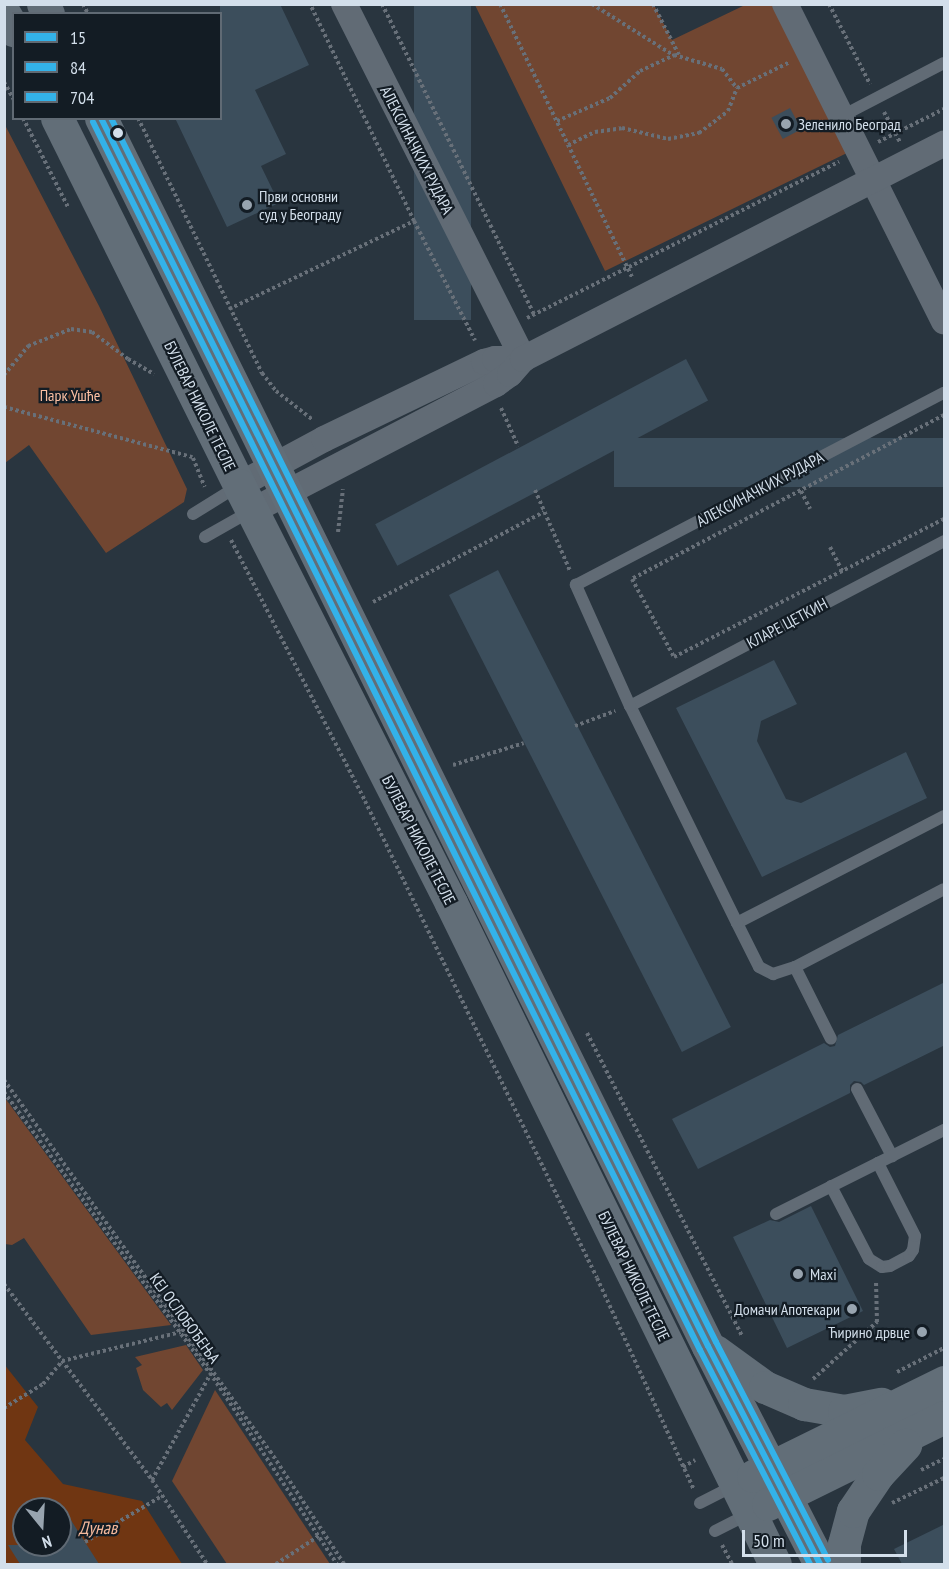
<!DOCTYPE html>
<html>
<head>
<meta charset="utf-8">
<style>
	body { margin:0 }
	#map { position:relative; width:949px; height:1569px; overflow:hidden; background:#29353f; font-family:"PT Sans Narrow",sans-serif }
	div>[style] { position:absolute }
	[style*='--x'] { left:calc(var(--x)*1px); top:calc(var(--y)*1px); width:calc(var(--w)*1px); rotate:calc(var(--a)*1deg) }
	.green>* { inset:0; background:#714631 }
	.water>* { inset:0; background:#703612 }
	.building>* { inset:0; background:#3c4e5c; transform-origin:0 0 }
	.path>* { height:4px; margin-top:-2px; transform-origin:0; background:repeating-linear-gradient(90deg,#687079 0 3px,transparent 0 6px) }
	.lane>* { height:12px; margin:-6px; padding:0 6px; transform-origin:6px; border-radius:6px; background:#616b75 }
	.street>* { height:26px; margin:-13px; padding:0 13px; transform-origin:13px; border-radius:13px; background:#616b75 }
	.secondary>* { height:33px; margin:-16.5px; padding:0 16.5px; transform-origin:16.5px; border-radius:16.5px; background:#626e78 }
	.bus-1>* { height:6px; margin:-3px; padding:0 3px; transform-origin:3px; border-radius:3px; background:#33b2e9 }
	.bus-2>* { height:6px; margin:-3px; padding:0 3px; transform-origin:3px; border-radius:3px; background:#33b2e9 }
	.bus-3>* { height:6px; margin:-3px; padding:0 3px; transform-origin:3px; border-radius:3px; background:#33b2e9 }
	.dots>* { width:16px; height:16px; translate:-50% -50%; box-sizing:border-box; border:3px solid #131c24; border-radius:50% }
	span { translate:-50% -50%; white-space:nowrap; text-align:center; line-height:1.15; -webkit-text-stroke:4.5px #131c24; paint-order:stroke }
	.poi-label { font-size:16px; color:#d3dfeb }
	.left { translate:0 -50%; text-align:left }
	.right { translate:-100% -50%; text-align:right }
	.street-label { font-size:16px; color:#d3dfeb }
	.park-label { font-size:16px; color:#fcc0a3 }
	.water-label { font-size:18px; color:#f4b89b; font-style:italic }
	.frame { position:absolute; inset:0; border:6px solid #d3dfeb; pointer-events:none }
	.legend { position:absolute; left:12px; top:12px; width:210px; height:108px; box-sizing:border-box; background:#131c24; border:2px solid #606a74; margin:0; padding:8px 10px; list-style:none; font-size:18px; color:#d3dfeb }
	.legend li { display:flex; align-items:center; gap:12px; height:30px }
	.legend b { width:30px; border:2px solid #606a74 }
	.north { position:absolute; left:12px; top:1497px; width:60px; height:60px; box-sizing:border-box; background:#131c24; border:2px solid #606a74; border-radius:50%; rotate:162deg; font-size:16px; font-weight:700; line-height:24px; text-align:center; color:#d3dfeb }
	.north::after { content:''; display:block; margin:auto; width:21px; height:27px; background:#98a4af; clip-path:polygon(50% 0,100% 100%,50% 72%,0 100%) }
	.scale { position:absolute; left:742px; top:1530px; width:165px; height:27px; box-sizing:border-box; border:3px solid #d3dfeb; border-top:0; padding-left:8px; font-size:18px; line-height:21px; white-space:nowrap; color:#d3dfeb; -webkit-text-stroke:4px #131c24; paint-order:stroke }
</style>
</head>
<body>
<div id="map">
	<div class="green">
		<div style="clip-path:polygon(475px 5px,654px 5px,672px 40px,745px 5px,774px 5px,847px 153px,605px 271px)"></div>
		<div style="clip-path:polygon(5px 125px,99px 306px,187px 489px,184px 502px,106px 553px,29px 445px,5px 463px)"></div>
		<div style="clip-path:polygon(4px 1098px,5px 1098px,171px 1325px,91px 1335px,24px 1238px,12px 1245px,5px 1244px)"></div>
		<div style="clip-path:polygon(186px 1345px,203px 1370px,172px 1410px,167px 1403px,161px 1407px,143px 1390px,136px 1368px,142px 1365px,135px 1357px)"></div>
		<div style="clip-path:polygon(215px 1390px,330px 1564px,227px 1564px,172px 1481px)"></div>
	</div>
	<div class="water">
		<div style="clip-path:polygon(evenodd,4px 1364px,38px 1407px,25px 1440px,63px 1484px,142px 1501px,182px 1564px,5px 1564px,4px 1364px,24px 1509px,60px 1509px,60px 1545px,24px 1545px,24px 1509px)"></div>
	</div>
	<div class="building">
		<div style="clip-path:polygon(220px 4px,280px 4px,309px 65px,255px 90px,286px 154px,261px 166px,279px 203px,227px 227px,175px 118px,220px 118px)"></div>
		<div style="left:414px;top:4px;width:57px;height:316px"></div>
		<div style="left:790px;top:108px;width:24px;height:21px;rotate:62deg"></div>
		<div style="left:686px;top:359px;width:47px;height:352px;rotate:62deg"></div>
		<div style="left:945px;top:438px;width:49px;height:331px;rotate:90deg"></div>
		<div style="left:498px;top:570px;width:513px;height:55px;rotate:63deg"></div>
		<div style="clip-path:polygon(774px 660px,797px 704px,761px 721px,757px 741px,786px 799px,801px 803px,906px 752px,927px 798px,762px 877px,676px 708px)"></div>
		<div style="clip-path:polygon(945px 982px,945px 1045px,864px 1085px,861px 1082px,854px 1081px,850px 1085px,850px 1093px,698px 1169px,672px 1119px,824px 1043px,830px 1047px,835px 1046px,838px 1035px)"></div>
		<div style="clip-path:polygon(811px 1206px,863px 1311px,787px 1348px,733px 1237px,770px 1220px,779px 1222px)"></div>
		<div style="clip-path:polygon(60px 1503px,99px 1564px,20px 1564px,8px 1545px,60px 1545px)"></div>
		<div style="clip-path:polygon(945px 1524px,945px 1564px,902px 1564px,894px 1549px)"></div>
	</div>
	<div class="path">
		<div style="--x:83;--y:4;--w:11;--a:63"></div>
		<div style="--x:382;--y:4;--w:345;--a:63.9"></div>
		<div style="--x:500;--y:4;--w:305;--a:64.2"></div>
		<div style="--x:592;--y:4;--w:96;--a:32.2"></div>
		<div style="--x:653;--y:4;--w:57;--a:63"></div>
		<div style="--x:829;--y:4;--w:90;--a:62.9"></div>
		<div style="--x:4;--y:82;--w:21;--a:61"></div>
		<div style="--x:884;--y:112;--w:34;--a:62"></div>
		<div style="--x:23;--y:118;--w:100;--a:63.2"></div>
		<div style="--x:138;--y:118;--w:284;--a:64.1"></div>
		<div style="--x:262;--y:373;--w:23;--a:52"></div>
		<div style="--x:276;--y:391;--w:47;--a:38.1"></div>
		<div style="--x:557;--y:121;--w:58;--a:-23.5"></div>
		<div style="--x:610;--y:98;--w:40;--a:-42"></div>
		<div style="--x:640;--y:71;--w:38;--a:-25"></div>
		<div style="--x:674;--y:55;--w:50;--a:16.3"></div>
		<div style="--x:722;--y:69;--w:24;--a:52"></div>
		<div style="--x:878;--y:142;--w:74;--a:-26.6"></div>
		<div style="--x:568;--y:145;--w:30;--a:-26"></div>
		<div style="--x:595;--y:132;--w:27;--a:-8"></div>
		<div style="--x:622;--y:128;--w:47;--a:13.4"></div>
		<div style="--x:668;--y:139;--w:32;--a:-11"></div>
		<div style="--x:699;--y:133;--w:36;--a:-37"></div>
		<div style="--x:728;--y:111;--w:25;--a:-69"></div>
		<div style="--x:737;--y:88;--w:59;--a:-26.1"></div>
		<div style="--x:414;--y:221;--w:134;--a:62.9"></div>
		<div style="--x:229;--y:309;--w:205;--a:-25.4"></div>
		<div style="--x:414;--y:221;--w:241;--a:-115.6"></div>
		<div style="--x:527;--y:318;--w:349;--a:-26.6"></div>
		<div style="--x:4;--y:375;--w:38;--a:-50"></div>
		<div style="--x:28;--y:346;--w:46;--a:-21.6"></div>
		<div style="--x:71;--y:329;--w:21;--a:8"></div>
		<div style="--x:92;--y:332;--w:45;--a:36.9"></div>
		<div style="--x:128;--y:359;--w:30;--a:30"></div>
		<div style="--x:4;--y:407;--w:195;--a:14.9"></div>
		<div style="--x:501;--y:408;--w:42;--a:65.9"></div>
		<div style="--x:944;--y:415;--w:352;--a:152.3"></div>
		<div style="--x:632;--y:579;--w:89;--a:61.7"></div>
		<div style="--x:674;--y:657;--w:303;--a:-27.1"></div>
		<div style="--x:193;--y:458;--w:31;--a:68"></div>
		<div style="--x:535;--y:490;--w:88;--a:66.6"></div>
		<div style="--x:801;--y:491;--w:20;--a:63"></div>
		<div style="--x:338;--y:532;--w:43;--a:-83.4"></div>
		<div style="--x:231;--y:540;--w:293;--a:62.8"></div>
		<div style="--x:365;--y:801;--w:530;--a:64.06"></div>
		<div style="--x:597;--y:1278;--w:233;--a:65.4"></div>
		<div style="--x:830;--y:547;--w:27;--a:63"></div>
		<div style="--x:373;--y:602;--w:193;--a:-27.8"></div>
		<div style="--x:575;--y:726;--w:43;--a:-20.6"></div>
		<div style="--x:453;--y:765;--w:74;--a:-17.2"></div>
		<div style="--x:587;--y:1033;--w:340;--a:62.9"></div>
		<div style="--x:4;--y:1080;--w:457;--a:54.4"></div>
		<div style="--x:270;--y:1451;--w:135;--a:56.8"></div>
		<div style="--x:4;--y:1092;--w:348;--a:53.8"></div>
		<div style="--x:210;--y:1373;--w:229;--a:56.4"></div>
		<div style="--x:4;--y:1284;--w:246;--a:52.9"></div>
		<div style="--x:152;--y:1480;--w:100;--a:56.8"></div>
		<div style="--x:897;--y:1372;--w:53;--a:-27.1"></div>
		<div style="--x:813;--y:1379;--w:86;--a:-41.7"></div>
		<div style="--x:877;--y:1322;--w:42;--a:-91.4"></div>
		<div style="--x:4;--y:1408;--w:46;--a:-31.6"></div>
		<div style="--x:43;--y:1384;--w:30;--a:-50"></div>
		<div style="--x:62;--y:1361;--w:122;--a:-13.7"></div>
		<div style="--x:683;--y:1467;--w:14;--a:-30"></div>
		<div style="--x:921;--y:1470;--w:25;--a:-26"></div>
		<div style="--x:152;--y:1480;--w:122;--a:-61.1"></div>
		<div style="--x:892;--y:1503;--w:58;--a:-25.7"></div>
		<div style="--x:85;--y:1542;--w:90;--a:-30.9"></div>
		<div style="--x:722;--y:1545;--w:21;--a:62"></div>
		<div style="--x:276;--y:1564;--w:51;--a:-33.1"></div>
	</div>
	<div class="lane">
		<div style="--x:842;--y:116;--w:115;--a:-27.5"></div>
		<div style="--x:193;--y:514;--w:53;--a:-31.9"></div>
		<div style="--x:205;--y:537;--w:53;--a:-29.5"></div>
		<div style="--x:630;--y:706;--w:355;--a:-27.7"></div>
		<div style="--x:944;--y:816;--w:233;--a:152.7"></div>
		<div style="--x:737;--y:923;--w:49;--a:63.4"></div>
		<div style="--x:759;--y:967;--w:16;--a:27"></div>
		<div style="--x:773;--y:974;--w:23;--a:-18"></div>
		<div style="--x:795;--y:967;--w:168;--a:-27.6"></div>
		<div style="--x:737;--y:923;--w:242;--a:-116.2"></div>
		<div style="--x:630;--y:706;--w:133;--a:-114.1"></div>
		<div style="--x:576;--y:585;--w:415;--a:-27.6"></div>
		<div style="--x:795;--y:967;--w:80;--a:63.4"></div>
		<div style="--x:857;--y:1089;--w:76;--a:62.4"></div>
		<div style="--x:831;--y:1186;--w:82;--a:62.5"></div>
		<div style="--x:869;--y:1259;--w:15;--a:32"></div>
		<div style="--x:882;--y:1267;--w:8;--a:-7"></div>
		<div style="--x:890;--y:1266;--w:21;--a:-28"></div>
		<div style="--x:909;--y:1256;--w:7;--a:-56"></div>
		<div style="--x:913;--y:1250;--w:14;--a:-82"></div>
		<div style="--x:915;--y:1236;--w:82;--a:-116.9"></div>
		<div style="--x:776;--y:1214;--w:188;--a:-26.6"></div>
		<div style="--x:700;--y:1503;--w:38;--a:-27"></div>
		<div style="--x:715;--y:1531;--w:38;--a:-27"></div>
	</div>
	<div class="street">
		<div style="--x:344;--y:4;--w:398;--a:63.2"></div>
		<div style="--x:785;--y:4;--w:355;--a:63.4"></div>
		<div style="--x:239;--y:485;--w:97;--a:-28.4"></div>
		<div style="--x:324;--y:439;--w:178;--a:-25.7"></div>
		<div style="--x:484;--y:362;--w:11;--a:-15"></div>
		<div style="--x:495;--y:359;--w:28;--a:0"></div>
		<div style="--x:252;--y:511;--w:275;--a:-27.5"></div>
		<div style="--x:496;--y:384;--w:17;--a:-36"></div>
		<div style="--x:510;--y:374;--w:20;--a:-49"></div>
		<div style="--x:523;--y:359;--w:473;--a:-27.1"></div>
	</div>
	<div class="secondary">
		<div style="--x:43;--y:4;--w:11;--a:63"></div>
		<div style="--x:4;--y:13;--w:20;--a:60"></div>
		<div style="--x:57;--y:118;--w:410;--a:63.6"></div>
		<div style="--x:239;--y:485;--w:469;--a:63.1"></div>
		<div style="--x:451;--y:903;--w:736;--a:63.89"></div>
		<div style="--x:101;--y:118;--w:1370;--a:63.7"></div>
		<div style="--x:708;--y:1346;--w:245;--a:62.8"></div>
		<div style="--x:715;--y:1351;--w:62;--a:35.8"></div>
		<div style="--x:765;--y:1387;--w:43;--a:23.6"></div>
		<div style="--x:804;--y:1404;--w:41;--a:9.9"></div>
		<div style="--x:844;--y:1411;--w:38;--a:-11"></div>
		<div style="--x:753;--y:1476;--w:213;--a:-26.2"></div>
		<div style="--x:768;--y:1504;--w:196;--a:-26.3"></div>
		<div style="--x:844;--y:1564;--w:20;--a:-90"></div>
		<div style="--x:844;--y:1544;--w:34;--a:-75"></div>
		<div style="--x:853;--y:1511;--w:45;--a:-56"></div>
		<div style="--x:878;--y:1474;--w:40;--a:-47"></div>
	</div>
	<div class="bus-1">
		<div style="--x:101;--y:118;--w:1370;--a:63.7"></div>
		<div style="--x:708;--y:1346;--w:245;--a:62.8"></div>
	</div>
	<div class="bus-2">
		<div style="--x:93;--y:122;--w:1370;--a:63.7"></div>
		<div style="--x:700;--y:1350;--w:241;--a:62.8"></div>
	</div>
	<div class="bus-3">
		<div style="--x:111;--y:118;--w:1365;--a:63.7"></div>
		<div style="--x:716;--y:1342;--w:245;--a:62.8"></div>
	</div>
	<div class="dots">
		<div style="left:786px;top:124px;background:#98a4af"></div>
		<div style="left:118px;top:133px;background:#d3dfeb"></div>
		<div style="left:247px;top:205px;background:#98a4af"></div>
		<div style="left:798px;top:1274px;background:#98a4af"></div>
		<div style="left:852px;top:1309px;background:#98a4af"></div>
		<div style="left:922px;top:1332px;background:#98a4af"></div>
	</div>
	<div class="poi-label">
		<span class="left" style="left:798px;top:124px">Зеленило Београд</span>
		<span class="left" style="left:259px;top:205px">Први основни<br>суд у Београду</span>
		<span class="left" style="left:810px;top:1274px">Maxi</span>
		<span class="right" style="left:840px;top:1309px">Домачи Апотекари</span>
		<span class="right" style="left:910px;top:1332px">Ћирино дрвце</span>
	</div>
	<div class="street-label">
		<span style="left:417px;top:150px;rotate:63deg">АЛЕКСИНАЧКИХ РУДАРА</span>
		<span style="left:200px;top:406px;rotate:64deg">БУЛЕВАР НИКОЛЕ ТЕСЛЕ</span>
		<span style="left:760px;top:489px;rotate:-28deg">АЛЕКСИНАЧКИХ РУДАРА</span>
		<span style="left:787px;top:623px;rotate:-28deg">КЛАРЕ ЦЕТКИН</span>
		<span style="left:419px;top:840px;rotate:63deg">БУЛЕВАР НИКОЛЕ ТЕСЛЕ</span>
		<span style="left:634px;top:1276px;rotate:64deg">БУЛЕВАР НИКОЛЕ ТЕСЛЕ</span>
		<span style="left:185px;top:1318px;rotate:54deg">КЕЈ ОСЛОБОЂЕЊА</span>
	</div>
	<div class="park-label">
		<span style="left:70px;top:395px">Парк Ушће</span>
	</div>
	<div class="water-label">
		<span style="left:98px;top:1528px">Дунав</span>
	</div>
	<div class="frame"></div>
	<ul class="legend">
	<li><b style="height:8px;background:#33b2e9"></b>15</li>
	<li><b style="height:8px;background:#33b2e9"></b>84</li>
	<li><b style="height:8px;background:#33b2e9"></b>704</li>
	</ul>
	<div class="north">N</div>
	<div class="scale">50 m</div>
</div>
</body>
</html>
